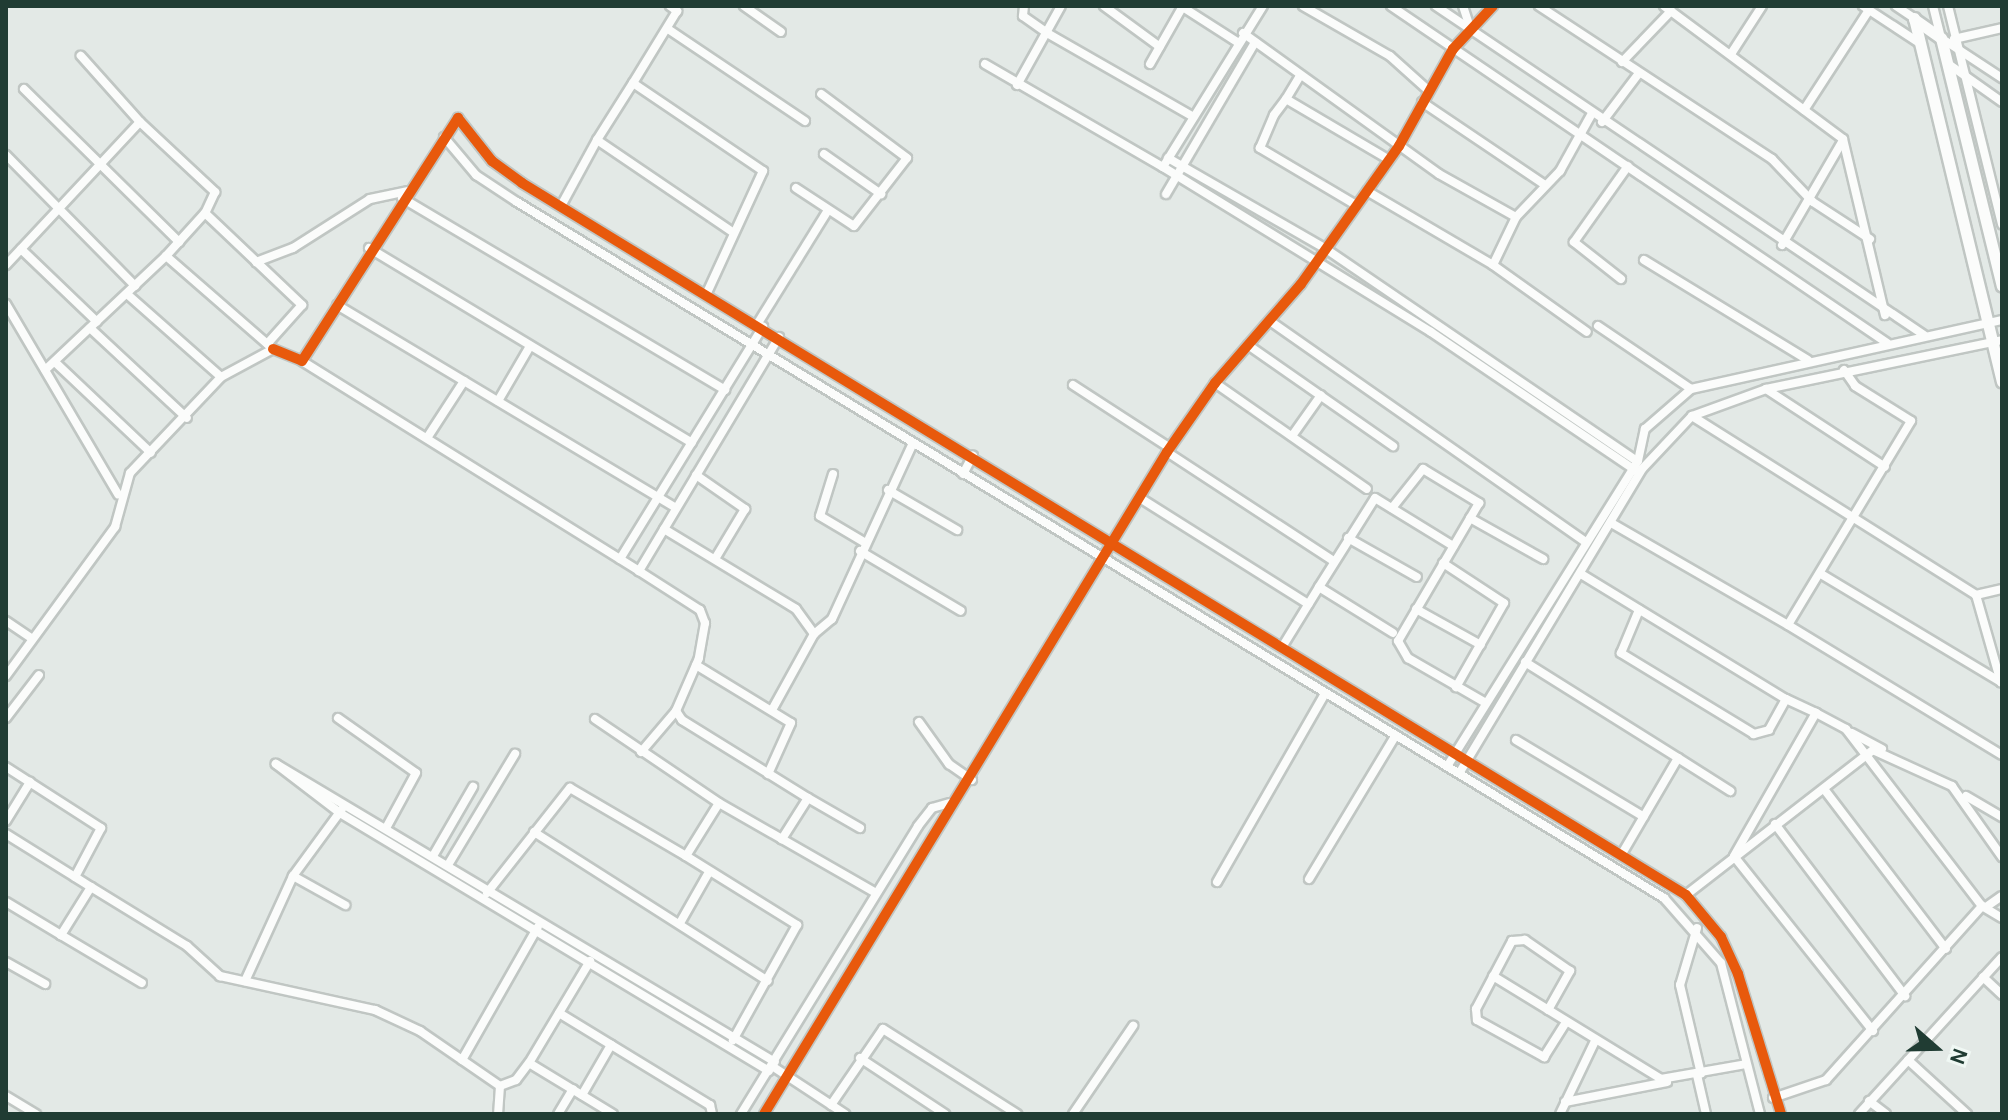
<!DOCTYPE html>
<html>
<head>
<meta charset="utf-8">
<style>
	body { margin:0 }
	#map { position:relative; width:2008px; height:1120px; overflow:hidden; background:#e3e9e6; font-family:Karla,sans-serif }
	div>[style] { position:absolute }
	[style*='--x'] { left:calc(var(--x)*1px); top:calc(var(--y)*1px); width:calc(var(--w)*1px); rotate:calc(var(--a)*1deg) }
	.roads { filter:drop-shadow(2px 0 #c0c6c3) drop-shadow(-2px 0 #c0c6c3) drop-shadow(0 2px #c0c6c3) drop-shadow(0 -2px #c0c6c3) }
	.minor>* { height:8px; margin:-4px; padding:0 4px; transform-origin:4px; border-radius:4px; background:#fbfcfb }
	.tertiary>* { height:11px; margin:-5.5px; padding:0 5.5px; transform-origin:5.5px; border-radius:5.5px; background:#fbfcfb }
	.cycleway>* { height:10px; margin:-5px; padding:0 5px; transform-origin:5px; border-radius:5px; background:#e8590c }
	span { translate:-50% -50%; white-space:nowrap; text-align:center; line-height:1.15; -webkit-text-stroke:8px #f0f8f4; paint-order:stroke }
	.frame { position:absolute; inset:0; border:8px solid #203c33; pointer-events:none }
	.north { position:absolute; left:1896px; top:1008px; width:80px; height:80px; -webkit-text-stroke:6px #f0f8f4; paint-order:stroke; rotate:110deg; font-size:22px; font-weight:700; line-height:32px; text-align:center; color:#203c33 }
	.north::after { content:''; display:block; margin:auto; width:28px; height:36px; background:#203c33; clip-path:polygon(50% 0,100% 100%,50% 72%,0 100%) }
</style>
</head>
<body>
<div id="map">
	<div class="roads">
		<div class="minor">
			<div style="--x:670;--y:6;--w:9;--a:36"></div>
			<div style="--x:677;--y:11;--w:84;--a:121.4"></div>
			<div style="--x:633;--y:83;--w:157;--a:34.1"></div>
			<div style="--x:763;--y:171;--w:134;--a:114.7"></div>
			<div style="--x:744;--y:6;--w:45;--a:35.1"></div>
			<div style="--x:1024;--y:6;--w:10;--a:96"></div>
			<div style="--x:1023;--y:16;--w:29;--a:35"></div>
			<div style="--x:1047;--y:33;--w:167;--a:29.8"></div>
			<div style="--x:1104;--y:6;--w:69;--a:36.2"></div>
			<div style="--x:1181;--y:6;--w:67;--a:32.7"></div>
			<div style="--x:1303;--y:6;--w:100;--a:29.9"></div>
			<div style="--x:1390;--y:56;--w:52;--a:41.9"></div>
			<div style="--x:1391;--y:6;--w:600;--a:34.19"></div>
			<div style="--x:1436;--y:6;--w:589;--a:33.99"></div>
			<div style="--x:1463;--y:6;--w:23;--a:72"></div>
			<div style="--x:1539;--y:6;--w:279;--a:33.3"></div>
			<div style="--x:1772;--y:159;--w:59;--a:46.4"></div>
			<div style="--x:1813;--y:202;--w:68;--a:33"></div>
			<div style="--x:1664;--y:6;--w:223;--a:36.6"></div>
			<div style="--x:1843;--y:139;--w:181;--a:76.6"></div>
			<div style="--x:1863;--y:6;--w:69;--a:33.2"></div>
			<div style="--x:1896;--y:6;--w:22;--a:34"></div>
			<div style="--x:1933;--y:6;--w:33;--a:76"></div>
			<div style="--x:1941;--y:38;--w:73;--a:33.3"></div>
			<div style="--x:1948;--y:6;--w:225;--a:76.1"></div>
			<div style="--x:668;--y:29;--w:165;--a:33.9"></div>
			<div style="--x:1243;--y:33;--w:241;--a:35.7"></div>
			<div style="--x:1439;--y:174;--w:88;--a:29.2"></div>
			<div style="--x:1954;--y:39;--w:49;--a:-12.9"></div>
			<div style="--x:1731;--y:54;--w:57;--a:-57.1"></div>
			<div style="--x:1622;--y:62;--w:71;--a:-46.1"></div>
			<div style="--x:1947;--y:63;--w:67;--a:35.3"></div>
			<div style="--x:985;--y:64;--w:206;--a:30.1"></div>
			<div style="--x:1163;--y:167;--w:190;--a:-58.2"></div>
			<div style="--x:1150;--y:64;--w:67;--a:-60.4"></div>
			<div style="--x:633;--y:83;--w:67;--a:122.3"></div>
			<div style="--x:597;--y:140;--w:162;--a:34.2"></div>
			<div style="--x:1017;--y:85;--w:90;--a:-60.9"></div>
			<div style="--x:24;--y:89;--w:218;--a:44.6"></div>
			<div style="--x:1286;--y:99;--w:26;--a:-59"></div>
			<div style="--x:1422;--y:102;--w:148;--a:34"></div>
			<div style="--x:1804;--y:110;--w:119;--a:-57"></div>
			<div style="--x:140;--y:122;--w:103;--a:43"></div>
			<div style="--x:215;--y:192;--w:23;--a:115"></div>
			<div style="--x:1602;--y:122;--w:61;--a:-52.9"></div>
			<div style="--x:444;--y:137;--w:50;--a:49.9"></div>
			<div style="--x:476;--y:175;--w:49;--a:33.4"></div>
			<div style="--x:517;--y:202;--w:1342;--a:31.25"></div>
			<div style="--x:1664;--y:898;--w:86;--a:48.8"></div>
			<div style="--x:1721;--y:963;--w:156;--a:75.5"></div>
			<div style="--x:824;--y:154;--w:70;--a:35.1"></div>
			<div style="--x:6;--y:155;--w:184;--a:45.4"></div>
			<div style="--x:1168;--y:158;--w:182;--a:29.9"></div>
			<div style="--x:1326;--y:249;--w:376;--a:34.3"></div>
			<div style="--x:1163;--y:167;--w:315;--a:31.6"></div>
			<div style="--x:1431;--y:332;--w:248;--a:34.1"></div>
			<div style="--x:796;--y:188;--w:69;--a:33.2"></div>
			<div style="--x:854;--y:226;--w:86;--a:-52.1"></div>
			<div style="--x:907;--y:158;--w:107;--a:-143.3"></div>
			<div style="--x:1367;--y:191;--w:146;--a:30.4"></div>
			<div style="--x:1493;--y:265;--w:53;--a:-64.4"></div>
			<div style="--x:1516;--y:217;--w:64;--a:-46.3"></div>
			<div style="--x:1560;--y:171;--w:64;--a:-61"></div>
			<div style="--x:1166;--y:194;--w:176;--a:-59.6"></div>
			<div style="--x:402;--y:198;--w:376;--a:30.7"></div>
			<div style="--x:1356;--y:205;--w:112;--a:-149.3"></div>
			<div style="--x:1260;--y:148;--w:36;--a:-67"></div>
			<div style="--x:1274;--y:115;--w:20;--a:-53"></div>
			<div style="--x:1286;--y:99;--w:118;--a:30.5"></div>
			<div style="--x:561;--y:206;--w:75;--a:-61.4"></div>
			<div style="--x:1782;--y:245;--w:121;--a:-59.8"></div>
			<div style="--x:369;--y:248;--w:377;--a:31.1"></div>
			<div style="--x:21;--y:249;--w:105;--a:43.8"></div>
			<div style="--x:166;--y:256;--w:58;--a:-47.8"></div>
			<div style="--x:205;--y:213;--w:134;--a:43.5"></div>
			<div style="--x:302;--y:305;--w:52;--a:131.9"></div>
			<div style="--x:1644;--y:260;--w:192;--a:31.4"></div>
			<div style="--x:256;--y:262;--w:40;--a:-21"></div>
			<div style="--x:293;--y:248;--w:91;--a:-32.5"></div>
			<div style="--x:370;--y:199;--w:38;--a:-12"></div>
			<div style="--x:6;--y:265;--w:196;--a:-46.9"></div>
			<div style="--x:140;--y:122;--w:89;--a:-131.8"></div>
			<div style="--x:1493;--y:265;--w:115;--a:35.5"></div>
			<div style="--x:1621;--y:279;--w:60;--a:-141.8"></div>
			<div style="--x:1574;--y:242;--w:93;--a:-54.6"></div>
			<div style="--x:127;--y:294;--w:125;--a:41.4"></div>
			<div style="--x:6;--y:304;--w:221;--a:59.5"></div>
			<div style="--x:337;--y:305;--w:395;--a:30.9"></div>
			<div style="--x:1270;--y:321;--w:386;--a:35"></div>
			<div style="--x:758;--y:323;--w:133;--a:-58.2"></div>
			<div style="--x:1598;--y:326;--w:112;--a:34.1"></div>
			<div style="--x:90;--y:328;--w:132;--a:42.9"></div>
			<div style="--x:779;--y:337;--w:273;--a:120.9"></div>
			<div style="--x:639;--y:571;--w:72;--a:32.6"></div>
			<div style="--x:700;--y:610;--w:14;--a:69"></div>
			<div style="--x:705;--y:623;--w:36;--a:100"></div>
			<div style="--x:699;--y:658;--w:58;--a:113.5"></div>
			<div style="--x:676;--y:711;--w:11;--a:56"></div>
			<div style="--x:682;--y:720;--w:148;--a:31.8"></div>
			<div style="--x:808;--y:798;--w:49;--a:122.4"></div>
			<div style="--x:1248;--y:345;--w:177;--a:34.9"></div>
			<div style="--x:273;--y:349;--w:31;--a:22"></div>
			<div style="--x:302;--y:361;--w:289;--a:-57.3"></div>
			<div style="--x:458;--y:118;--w:55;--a:51.7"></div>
			<div style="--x:492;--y:161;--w:37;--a:36"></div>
			<div style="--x:522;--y:183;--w:1364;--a:31.45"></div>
			<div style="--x:1686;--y:895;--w:55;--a:50.2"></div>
			<div style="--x:1721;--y:937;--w:41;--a:65.3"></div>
			<div style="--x:1738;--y:974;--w:146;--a:72.9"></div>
			<div style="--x:302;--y:361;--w:397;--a:31.9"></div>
			<div style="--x:57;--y:364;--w:129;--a:43.4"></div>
			<div style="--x:1844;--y:370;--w:19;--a:55"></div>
			<div style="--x:1855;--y:386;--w:66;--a:32"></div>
			<div style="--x:1911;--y:421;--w:238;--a:121.1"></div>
			<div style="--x:1788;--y:625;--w:250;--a:31.3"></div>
			<div style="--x:1215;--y:383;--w:185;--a:34.9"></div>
			<div style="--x:1073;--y:385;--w:116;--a:33"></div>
			<div style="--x:1766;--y:389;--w:142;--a:33.2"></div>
			<div style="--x:498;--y:401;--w:64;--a:-59.8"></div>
			<div style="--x:1692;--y:416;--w:336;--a:32.2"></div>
			<div style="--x:1976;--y:595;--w:27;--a:-13"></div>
			<div style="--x:1292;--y:436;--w:50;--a:-54.7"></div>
			<div style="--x:427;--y:438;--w:68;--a:-57"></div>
			<div style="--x:1167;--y:452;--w:197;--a:33.2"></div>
			<div style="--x:833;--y:474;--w:44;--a:107.2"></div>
			<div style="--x:820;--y:516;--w:51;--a:30.6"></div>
			<div style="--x:963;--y:474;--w:21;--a:-62"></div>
			<div style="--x:696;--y:475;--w:60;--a:34.8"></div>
			<div style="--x:745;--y:509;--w:58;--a:121"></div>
			<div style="--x:888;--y:490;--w:80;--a:30.1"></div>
			<div style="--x:1140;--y:498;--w:199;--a:32.2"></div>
			<div style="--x:1392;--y:508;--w:50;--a:-51.5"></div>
			<div style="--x:1423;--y:469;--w:66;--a:31.3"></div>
			<div style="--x:1479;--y:503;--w:160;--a:120.4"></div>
			<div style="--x:1398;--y:641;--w:20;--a:60"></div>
			<div style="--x:1408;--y:658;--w:90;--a:30"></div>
			<div style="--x:1470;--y:518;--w:84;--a:29.3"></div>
			<div style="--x:1613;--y:524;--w:202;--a:30"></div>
			<div style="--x:664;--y:529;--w:154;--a:31.2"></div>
			<div style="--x:796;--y:609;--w:31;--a:54"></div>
			<div style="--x:814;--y:634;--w:23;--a:-40"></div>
			<div style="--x:832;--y:619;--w:194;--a:-65.3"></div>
			<div style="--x:1348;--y:538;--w:79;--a:29.5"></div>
			<div style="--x:860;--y:551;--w:117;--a:30.7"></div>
			<div style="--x:620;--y:559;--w:273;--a:-58.4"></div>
			<div style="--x:1443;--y:563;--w:73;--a:33.3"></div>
			<div style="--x:1504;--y:603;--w:97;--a:119.7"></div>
			<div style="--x:1581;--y:574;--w:240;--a:31.4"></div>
			<div style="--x:1786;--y:699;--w:35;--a:119"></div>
			<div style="--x:1769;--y:730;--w:16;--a:165"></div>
			<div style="--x:1754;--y:734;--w:156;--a:-148.7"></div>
			<div style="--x:1621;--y:653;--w:47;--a:-67.3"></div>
			<div style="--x:1821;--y:574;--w:210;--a:31"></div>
			<div style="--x:1319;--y:587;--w:105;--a:-57.8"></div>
			<div style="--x:1375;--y:498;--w:92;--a:31.6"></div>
			<div style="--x:1976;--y:595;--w:91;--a:74.1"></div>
			<div style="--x:1416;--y:609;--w:74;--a:29"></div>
			<div style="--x:6;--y:621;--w:29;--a:34"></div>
			<div style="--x:1284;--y:644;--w:67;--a:-58.4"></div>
			<div style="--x:1319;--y:587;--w:87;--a:31.9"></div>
			<div style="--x:1525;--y:662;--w:181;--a:32.1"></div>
			<div style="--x:1678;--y:758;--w:111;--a:120.3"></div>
			<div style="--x:696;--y:665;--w:111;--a:31.4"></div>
			<div style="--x:791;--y:723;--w:56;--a:114.3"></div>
			<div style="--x:6;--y:676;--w:185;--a:-53.8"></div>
			<div style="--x:115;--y:527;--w:56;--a:-74.5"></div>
			<div style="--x:130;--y:473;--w:132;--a:-46.5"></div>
			<div style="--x:221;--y:377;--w:59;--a:-28.3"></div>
			<div style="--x:273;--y:349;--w:142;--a:-139"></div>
			<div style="--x:166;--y:256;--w:166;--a:136.7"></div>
			<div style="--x:1786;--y:699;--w:33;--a:25"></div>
			<div style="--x:772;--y:710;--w:87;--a:-61.1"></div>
			<div style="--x:6;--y:718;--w:54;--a:-52.5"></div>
			<div style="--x:338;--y:718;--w:95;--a:35.2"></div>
			<div style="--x:416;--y:773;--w:63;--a:118.6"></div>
			<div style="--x:595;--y:719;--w:150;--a:34.1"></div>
			<div style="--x:719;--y:803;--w:181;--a:29.8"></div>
			<div style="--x:919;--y:722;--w:52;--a:54.5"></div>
			<div style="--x:949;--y:764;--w:28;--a:35"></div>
			<div style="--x:1852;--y:733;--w:34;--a:28"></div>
			<div style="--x:1516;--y:740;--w:149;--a:31"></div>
			<div style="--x:641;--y:752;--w:54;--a:-49.5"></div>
			<div style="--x:1678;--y:758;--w:62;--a:32.4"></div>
			<div style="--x:1448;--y:765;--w:358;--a:-58"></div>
			<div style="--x:1638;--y:461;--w:33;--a:-78"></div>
			<div style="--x:1645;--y:429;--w:61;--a:-41"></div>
			<div style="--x:1691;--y:389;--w:319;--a:-12.5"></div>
			<div style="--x:6;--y:767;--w:113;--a:32.7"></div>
			<div style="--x:101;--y:828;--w:55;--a:118"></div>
			<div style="--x:75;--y:877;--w:19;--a:32"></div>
			<div style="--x:91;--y:887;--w:57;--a:122"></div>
			<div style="--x:61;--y:935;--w:64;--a:-149"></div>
			<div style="--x:1460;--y:772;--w:353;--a:-59"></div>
			<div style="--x:1642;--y:469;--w:73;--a:-46.7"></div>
			<div style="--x:1692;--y:416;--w:79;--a:-20"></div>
			<div style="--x:1766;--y:389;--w:241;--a:-11.7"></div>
			<div style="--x:1824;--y:789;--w:201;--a:52.7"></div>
			<div style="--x:1966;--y:796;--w:42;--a:30.3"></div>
			<div style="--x:808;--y:798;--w:60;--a:30"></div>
			<div style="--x:6;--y:821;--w:46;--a:-58.4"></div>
			<div style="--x:1775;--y:824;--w:216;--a:52.9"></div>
			<div style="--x:534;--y:832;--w:277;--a:32.5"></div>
			<div style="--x:6;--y:834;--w:81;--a:31.9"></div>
			<div style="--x:433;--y:856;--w:80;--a:-59.9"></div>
			<div style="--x:686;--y:856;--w:131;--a:31.9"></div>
			<div style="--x:797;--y:925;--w:132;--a:119.1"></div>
			<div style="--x:448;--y:865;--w:130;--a:-58.9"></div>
			<div style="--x:293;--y:876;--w:60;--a:29.1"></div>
			<div style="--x:1309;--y:879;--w:168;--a:-58.9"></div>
			<div style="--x:1217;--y:882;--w:215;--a:-60.2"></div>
			<div style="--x:91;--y:887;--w:113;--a:31.6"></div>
			<div style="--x:187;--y:946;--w:45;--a:42.3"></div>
			<div style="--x:220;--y:976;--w:159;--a:12.4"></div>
			<div style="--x:375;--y:1010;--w:50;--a:25"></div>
			<div style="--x:420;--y:1031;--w:97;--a:34.5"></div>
			<div style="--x:500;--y:1086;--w:28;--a:94"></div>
			<div style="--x:487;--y:893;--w:134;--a:-51.7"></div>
			<div style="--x:570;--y:788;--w:134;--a:30.4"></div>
			<div style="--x:686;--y:856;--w:62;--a:-58.1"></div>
			<div style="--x:1686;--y:895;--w:237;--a:-37.8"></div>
			<div style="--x:1873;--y:750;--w:87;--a:24.5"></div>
			<div style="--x:1952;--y:786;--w:87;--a:54.8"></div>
			<div style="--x:1986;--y:907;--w:19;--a:-35"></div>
			<div style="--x:680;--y:923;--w:56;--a:-60.3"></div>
			<div style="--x:1697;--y:928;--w:59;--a:106.6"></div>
			<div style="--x:1680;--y:985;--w:91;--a:76.7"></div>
			<div style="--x:61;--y:935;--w:94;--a:30.7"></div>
			<div style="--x:6;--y:962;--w:45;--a:29.4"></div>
			<div style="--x:1493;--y:976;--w:197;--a:31.5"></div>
			<div style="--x:1661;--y:1079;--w:86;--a:-10"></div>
			<div style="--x:1983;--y:977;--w:26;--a:43"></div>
			<div style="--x:245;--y:981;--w:115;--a:-65.4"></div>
			<div style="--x:293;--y:876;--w:83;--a:-53.8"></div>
			<div style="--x:1548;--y:1010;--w:45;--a:-60.6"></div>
			<div style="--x:1570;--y:971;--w:55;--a:-145.4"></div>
			<div style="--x:1525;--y:940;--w:13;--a:176"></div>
			<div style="--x:1512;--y:941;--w:77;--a:117.9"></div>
			<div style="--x:1476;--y:1009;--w:11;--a:85"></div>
			<div style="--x:1477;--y:1020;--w:77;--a:28.9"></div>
			<div style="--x:1544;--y:1057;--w:41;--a:-57.8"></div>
			<div style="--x:559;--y:1013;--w:177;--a:31.4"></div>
			<div style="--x:710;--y:1105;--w:9;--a:77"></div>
			<div style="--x:1873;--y:1031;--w:223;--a:-128.5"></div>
			<div style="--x:1734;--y:856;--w:165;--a:-60.2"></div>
			<div style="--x:1816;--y:713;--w:34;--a:28"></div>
			<div style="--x:1846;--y:729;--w:223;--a:52.5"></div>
			<div style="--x:1982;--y:906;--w:23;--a:31"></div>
			<div style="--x:860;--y:1058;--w:102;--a:33.4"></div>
			<div style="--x:462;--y:1060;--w:153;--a:-60.3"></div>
			<div style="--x:1908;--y:1060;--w:80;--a:42.5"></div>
			<div style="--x:529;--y:1063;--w:119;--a:-59.1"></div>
			<div style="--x:775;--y:1068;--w:84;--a:33.3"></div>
			<div style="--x:769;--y:1071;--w:501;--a:-148.98"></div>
			<div style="--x:340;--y:813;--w:81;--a:-142.6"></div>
			<div style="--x:276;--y:764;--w:581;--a:30.85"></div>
			<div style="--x:1697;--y:1075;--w:40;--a:77"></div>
			<div style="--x:500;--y:1086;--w:17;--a:-21"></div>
			<div style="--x:516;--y:1080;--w:21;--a:-53"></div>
			<div style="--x:529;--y:1063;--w:98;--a:31.3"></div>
			<div style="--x:582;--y:1095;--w:58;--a:-59.9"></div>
			<div style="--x:6;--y:1096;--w:35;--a:31"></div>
			<div style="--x:1773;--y:1098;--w:56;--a:-18.8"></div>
			<div style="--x:1826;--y:1080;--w:234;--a:-48.1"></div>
			<div style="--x:1869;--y:1101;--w:21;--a:37"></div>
			<div style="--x:1565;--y:1102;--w:104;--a:-11.1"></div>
			<div style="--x:831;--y:1105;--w:92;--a:-55.6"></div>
			<div style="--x:883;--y:1029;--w:159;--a:32.4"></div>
			<div style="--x:558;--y:1114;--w:29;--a:-59"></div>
			<div style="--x:741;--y:1114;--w:338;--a:-58.4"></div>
			<div style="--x:918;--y:826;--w:23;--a:-52"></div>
			<div style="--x:932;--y:808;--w:18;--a:-16"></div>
			<div style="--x:764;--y:1114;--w:775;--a:-58.67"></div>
			<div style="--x:1167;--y:452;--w:84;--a:-55.2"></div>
			<div style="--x:1215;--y:383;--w:131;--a:-49"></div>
			<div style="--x:1301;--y:284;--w:169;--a:-54.6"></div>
			<div style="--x:1399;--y:146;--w:111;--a:-60.9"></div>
			<div style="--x:1453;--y:49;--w:59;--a:-47.1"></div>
			<div style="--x:1073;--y:1114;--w:107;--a:-55.7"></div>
			<div style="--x:1560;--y:1114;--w:81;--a:-64.4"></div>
			<div style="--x:1859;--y:1114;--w:212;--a:-47.7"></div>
		</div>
		<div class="tertiary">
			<div style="--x:1914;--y:18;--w:374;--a:76.4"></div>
			<div style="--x:1914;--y:19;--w:33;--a:35"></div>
			<div style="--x:1941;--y:38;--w:255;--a:76.2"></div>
		</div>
	</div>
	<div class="cycleway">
		<div style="--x:273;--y:349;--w:31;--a:22"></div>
		<div style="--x:302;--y:361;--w:289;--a:-57.3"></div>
		<div style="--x:458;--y:118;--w:55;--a:51.7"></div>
		<div style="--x:492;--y:161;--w:37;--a:36"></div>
		<div style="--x:522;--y:183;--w:1364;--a:31.45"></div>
		<div style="--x:1686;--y:895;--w:55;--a:50.2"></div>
		<div style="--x:1721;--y:937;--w:41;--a:65.3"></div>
		<div style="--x:1738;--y:974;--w:146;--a:72.9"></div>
		<div style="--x:764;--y:1114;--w:775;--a:-58.67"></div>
		<div style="--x:1167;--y:452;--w:84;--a:-55.2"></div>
		<div style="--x:1215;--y:383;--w:131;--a:-49"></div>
		<div style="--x:1301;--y:284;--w:169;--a:-54.6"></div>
		<div style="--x:1399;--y:146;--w:111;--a:-60.9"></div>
		<div style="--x:1453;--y:49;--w:59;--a:-47.1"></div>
	</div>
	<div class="frame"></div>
	<div class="north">N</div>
</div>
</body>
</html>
